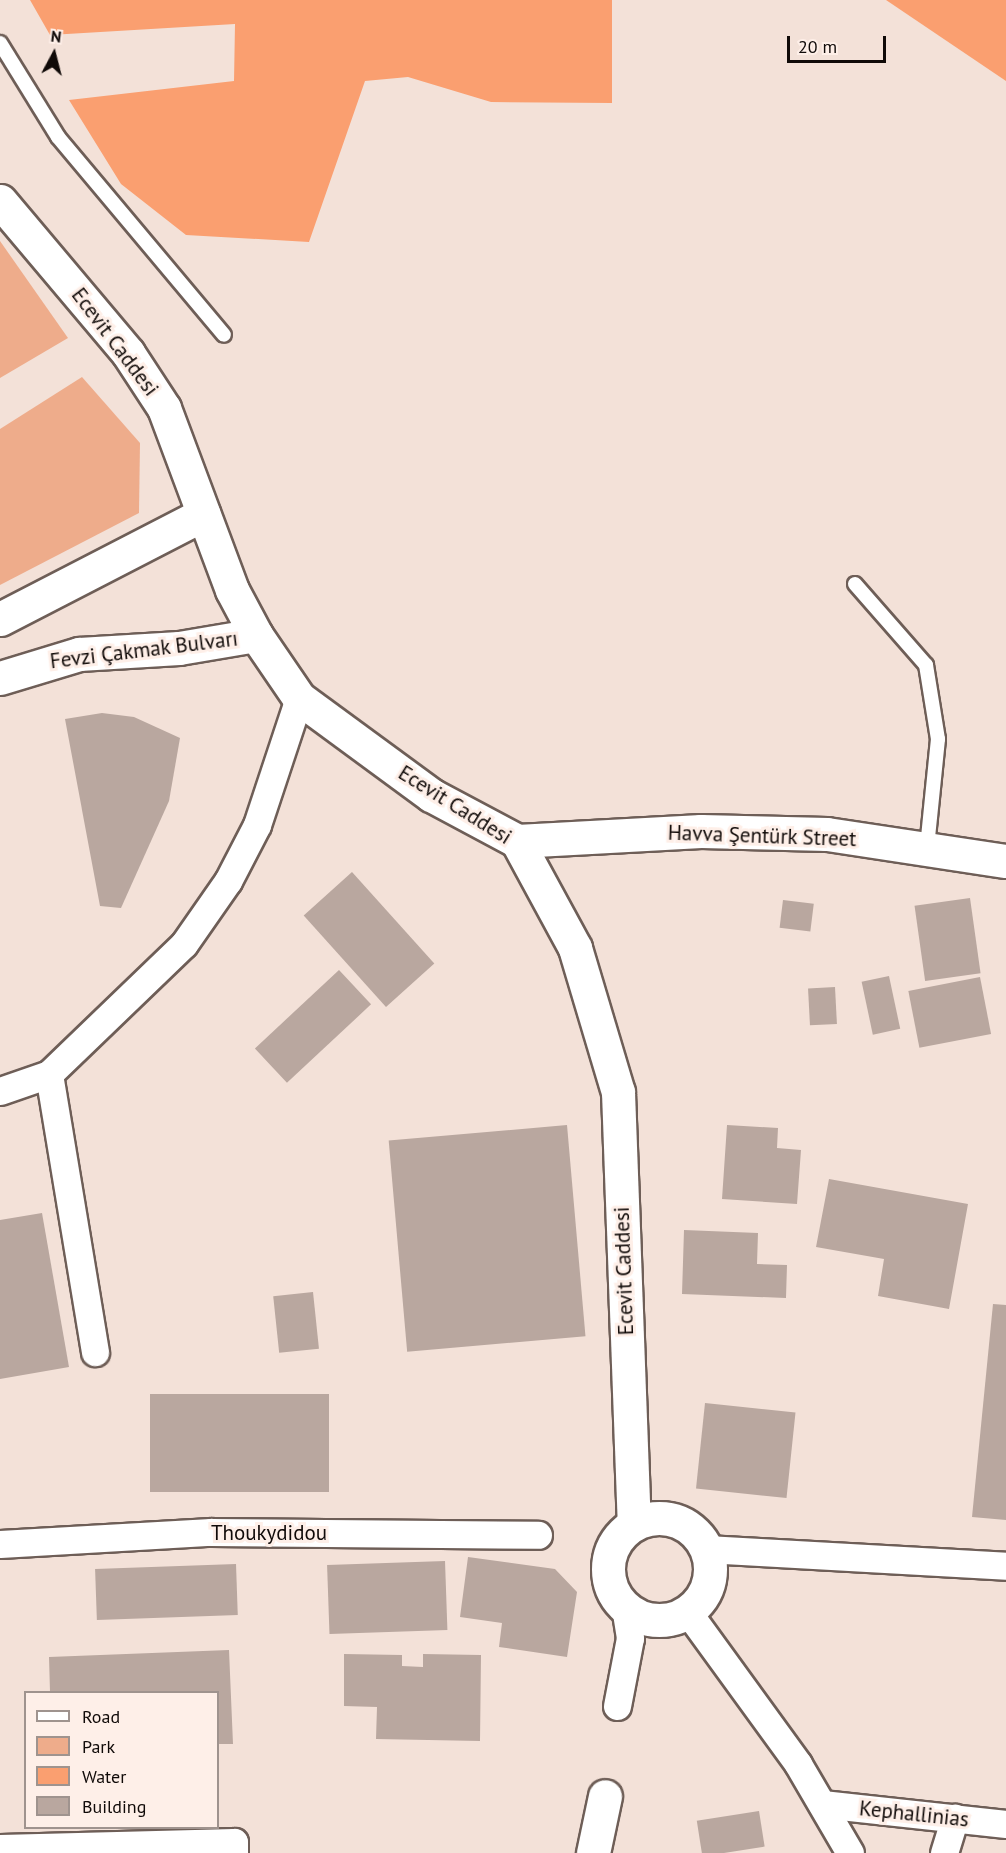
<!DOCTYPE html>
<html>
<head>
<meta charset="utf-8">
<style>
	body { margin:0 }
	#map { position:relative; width:1006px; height:1853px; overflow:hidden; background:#f3e1d8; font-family:"PT Sans",sans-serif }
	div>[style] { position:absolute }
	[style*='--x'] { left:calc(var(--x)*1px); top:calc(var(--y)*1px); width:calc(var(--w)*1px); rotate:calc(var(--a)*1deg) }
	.green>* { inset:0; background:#eeac8b }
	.water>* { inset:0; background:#fa9f70 }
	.building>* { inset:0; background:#b9a79f; transform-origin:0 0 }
	.roads { filter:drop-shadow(2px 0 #6e5e57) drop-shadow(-2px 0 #6e5e57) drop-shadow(0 2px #6e5e57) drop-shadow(0 -2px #6e5e57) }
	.lane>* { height:14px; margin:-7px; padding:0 7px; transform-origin:7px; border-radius:7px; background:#fff }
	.street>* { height:27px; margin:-13.5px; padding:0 13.5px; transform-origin:13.5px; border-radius:13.5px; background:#fff }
	.secondary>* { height:33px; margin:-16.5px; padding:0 16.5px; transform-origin:16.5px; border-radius:16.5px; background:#fff }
	.secondary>.ring { margin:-16.5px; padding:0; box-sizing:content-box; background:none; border:33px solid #fff; border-radius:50% }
	span { translate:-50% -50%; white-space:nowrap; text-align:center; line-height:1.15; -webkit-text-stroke:6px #feefe8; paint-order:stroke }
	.street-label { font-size:21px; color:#100a08 }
	.legend { position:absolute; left:24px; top:1691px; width:195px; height:138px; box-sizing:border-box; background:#feefe8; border:2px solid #9f938e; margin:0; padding:8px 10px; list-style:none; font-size:18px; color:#100a08 }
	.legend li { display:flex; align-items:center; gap:12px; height:30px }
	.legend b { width:30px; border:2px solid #9f938e }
	.north { position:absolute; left:24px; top:24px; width:60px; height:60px; -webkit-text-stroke:4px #feefe8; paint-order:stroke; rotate:7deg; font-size:16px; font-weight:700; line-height:24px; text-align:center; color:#100a08 }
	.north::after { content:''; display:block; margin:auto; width:21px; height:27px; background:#100a08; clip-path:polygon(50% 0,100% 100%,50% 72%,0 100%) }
	.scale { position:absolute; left:787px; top:36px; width:99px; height:27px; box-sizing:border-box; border:3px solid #100a08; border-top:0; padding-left:8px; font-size:18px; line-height:21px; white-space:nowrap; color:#100a08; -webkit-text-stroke:4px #feefe8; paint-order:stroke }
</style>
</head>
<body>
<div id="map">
	<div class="green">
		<div style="clip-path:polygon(0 241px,68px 338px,0 378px)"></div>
		<div style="clip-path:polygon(82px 377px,140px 443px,139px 513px,0 585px,0 429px)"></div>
	</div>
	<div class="water">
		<div style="clip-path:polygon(30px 0,612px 0,612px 103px,491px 102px,408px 77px,365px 81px,309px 242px,186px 235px,121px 184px,69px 100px,234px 81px,235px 24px,50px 35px)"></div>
		<div style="clip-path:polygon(886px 0,1006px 0,1006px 81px)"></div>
	</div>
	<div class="building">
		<div style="clip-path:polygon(102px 713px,134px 717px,180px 738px,169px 801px,121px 908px,100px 906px,65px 719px)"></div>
		<div style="left:352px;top:872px;width:123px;height:65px;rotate:48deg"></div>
		<div style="left:970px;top:898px;width:76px;height:56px;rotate:82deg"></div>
		<div style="left:783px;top:900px;width:31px;height:28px;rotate:7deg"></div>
		<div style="left:339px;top:970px;width:47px;height:115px;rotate:47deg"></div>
		<div style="left:889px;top:976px;width:54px;height:28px;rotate:78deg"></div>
		<div style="left:980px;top:977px;width:58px;height:73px;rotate:79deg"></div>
		<div style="left:835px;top:987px;width:37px;height:27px;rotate:87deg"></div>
		<div style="left:567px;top:1125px;width:212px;height:179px;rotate:85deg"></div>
		<div style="clip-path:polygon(727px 1125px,778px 1128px,777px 1148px,801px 1150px,797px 1204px,722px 1199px)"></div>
		<div style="clip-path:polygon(829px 1179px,968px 1204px,949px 1309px,878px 1296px,884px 1259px,816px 1247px)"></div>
		<div style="clip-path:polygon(42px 1213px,69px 1367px,0 1379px,0 1220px)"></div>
		<div style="clip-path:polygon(684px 1230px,758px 1233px,757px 1264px,787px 1265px,786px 1298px,682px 1294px)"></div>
		<div style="left:313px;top:1292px;width:57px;height:40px;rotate:84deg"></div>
		<div style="clip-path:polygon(993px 1304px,1006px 1305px,1006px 1520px,972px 1517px)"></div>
		<div style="left:150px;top:1394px;width:179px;height:98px"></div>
		<div style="left:705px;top:1403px;width:91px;height:86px;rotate:6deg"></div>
		<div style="clip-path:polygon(468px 1557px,555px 1569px,577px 1592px,567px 1657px,499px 1647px,502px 1623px,460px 1617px)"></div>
		<div style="left:445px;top:1561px;width:69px;height:118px;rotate:88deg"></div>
		<div style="left:236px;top:1564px;width:51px;height:141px;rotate:88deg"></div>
		<div style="clip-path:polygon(229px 1650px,233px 1744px,218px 1744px,218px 1692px,50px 1692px,49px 1657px)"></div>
		<div style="clip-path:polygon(344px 1654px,402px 1655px,402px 1666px,423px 1667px,423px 1654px,481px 1655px,480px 1741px,376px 1739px,377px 1707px,344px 1706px)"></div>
		<div style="left:759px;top:1811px;width:36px;height:63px;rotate:81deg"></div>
	</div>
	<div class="roads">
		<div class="lane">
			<div style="--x:0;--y:43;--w:110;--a:58.3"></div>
			<div style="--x:58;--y:137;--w:258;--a:50"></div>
			<div style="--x:855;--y:584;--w:108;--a:48.8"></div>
			<div style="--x:926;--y:665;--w:75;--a:80.8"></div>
			<div style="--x:938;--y:739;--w:110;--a:95.8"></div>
		</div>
		<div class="street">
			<div style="--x:49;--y:1074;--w:282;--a:80.6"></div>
			<div style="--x:0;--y:1091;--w:52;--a:-19.1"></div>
			<div style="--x:49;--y:1074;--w:187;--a:-43.9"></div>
			<div style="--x:184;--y:944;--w:77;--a:-55.1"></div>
			<div style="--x:228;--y:881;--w:63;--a:-62.6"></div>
			<div style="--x:257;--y:825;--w:134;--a:-71.7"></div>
			<div style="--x:0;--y:1544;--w:211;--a:-3.3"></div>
			<div style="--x:211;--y:1532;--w:327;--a:0.5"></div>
			<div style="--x:706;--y:1549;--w:300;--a:3.2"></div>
			<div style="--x:687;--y:1611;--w:189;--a:54"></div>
			<div style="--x:798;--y:1764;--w:103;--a:59.7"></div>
			<div style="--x:617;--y:1706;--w:69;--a:-79.2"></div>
			<div style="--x:630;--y:1638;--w:30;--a:-99"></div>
			<div style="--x:822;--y:1804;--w:185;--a:6.2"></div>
			<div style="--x:0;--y:1848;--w:234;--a:-1.5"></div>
			<div style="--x:234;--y:1842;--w:11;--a:90"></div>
			<div style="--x:944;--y:1853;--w:37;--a:-73"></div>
		</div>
		<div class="secondary">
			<div style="--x:0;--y:201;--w:199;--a:49.9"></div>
			<div style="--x:128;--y:353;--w:66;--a:56.8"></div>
			<div style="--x:164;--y:408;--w:194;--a:69.5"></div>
			<div style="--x:232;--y:590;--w:51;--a:61.9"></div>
			<div style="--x:256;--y:635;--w:76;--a:55.7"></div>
			<div style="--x:299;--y:698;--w:164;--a:36.3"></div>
			<div style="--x:431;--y:795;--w:98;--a:28.1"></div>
			<div style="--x:517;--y:841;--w:122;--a:61.5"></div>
			<div style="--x:575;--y:948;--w:150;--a:73.4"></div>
			<div style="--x:618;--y:1092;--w:432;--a:87.9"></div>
			<div style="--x:0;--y:619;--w:229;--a:-27.3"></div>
			<div style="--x:0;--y:678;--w:83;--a:-16.9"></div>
			<div style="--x:79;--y:654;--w:100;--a:-3.4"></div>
			<div style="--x:179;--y:648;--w:78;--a:-9.6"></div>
			<div style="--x:517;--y:841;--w:184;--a:-3.1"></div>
			<div style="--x:701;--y:831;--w:126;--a:1.4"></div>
			<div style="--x:827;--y:834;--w:181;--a:8.6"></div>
			<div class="ring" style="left:608px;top:1518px;width:69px;height:69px"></div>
			<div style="--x:593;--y:1853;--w:58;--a:-78.1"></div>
		</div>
	</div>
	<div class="street-label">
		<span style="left:115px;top:342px;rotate:53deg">Ecevit Caddesi</span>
		<span style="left:144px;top:650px;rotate:-7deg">Fevzi Çakmak Bulvarı</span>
		<span style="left:455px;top:805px;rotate:32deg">Ecevit Caddesi</span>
		<span style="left:762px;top:836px;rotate:2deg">Havva Şentürk Street</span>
		<span style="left:624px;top:1271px;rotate:-92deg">Ecevit Caddesi</span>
		<span style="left:269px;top:1533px">Thoukydidou</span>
		<span style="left:914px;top:1814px;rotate:6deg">Kephallinias</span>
	</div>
	<ul class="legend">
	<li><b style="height:8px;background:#fff"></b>Road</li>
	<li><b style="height:16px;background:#eeac8b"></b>Park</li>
	<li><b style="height:16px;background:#fa9f70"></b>Water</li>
	<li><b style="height:16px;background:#b9a79f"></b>Building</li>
	</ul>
	<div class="north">N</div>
	<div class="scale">20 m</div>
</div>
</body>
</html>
